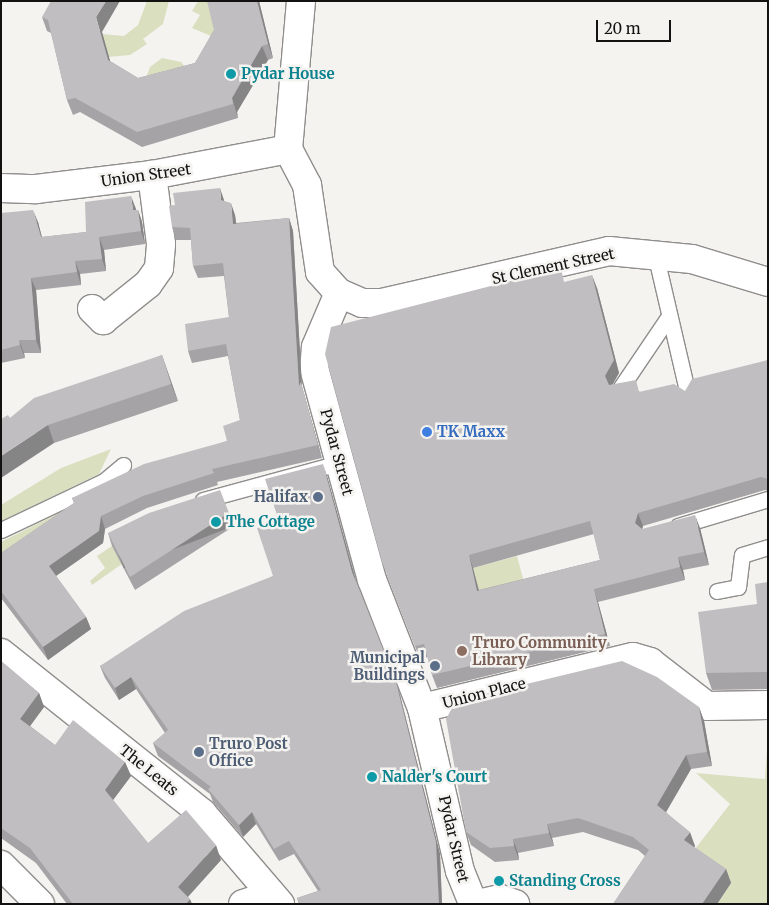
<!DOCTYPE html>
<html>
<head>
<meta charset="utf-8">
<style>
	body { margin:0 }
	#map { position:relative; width:769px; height:905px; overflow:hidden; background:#f5f3f0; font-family:Merriweather,serif }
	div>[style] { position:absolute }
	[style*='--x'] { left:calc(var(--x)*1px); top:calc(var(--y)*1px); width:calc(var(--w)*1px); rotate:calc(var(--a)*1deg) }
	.green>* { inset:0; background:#dadfc0; transform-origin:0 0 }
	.roads { filter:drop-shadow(1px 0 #908e8c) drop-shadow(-1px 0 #908e8c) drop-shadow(0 1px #908e8c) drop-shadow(0 -1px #908e8c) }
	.lane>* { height:15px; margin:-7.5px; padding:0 7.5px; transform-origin:7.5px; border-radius:7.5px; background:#fff }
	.street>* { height:28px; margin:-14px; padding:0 14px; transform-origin:14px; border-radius:14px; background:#fff }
	.secondary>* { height:28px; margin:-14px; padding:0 14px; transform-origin:14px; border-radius:14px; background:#fff }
	.wall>* { inset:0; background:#a5a3a5 }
	.shaded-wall>* { inset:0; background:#868586; transform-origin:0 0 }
	.building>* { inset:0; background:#c0bec0 }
	.dots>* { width:14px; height:14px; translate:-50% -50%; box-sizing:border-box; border:2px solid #f5f3f0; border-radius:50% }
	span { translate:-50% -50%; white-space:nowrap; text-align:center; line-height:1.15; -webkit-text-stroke:5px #f5f3f0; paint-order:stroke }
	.culture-label { font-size:15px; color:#0d838f; font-weight:700 }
	.left { translate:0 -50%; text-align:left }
	.street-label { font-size:15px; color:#121211 }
	.shop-label { font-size:15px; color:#366cbe; font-weight:700 }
	.service-label { font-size:15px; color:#4e5e75; font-weight:700 }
	.right { translate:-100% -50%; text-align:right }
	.education-label { font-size:15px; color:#785e54; font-weight:700 }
	.frame { position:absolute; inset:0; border:2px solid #121211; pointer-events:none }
	.scale { position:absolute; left:596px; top:20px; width:75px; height:22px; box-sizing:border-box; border:2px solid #121211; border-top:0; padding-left:6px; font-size:15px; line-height:18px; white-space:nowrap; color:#121211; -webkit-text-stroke:4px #f5f3f0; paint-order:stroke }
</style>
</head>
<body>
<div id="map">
	<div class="green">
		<div style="clip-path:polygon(147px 1px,169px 1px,163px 24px,143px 39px,147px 44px,130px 55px,109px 57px,102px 34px,124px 36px,138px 25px)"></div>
		<div style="clip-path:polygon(198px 1px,209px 1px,218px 39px,192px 28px,200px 15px,192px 11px)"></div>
		<div style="clip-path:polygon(162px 58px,181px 62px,195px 78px,141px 91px,150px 67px)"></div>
		<div style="clip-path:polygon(111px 449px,99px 474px,1px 521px,1px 505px,61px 468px)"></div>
		<div style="clip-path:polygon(73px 506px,1px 569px,1px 542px)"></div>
		<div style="clip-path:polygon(112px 546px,122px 564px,92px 585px,90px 581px,105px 568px,97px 556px)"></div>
		<div style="left:517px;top:556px;width:38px;height:46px;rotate:75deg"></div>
		<div style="clip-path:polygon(768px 736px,768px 904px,717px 904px,731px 883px,707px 865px,660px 894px,730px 804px,696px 773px,765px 779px)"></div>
	</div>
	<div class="roads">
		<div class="lane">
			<div style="--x:655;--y:253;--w:146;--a:76.9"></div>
			<div style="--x:619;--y:390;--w:86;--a:-55.9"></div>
			<div style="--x:203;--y:500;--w:141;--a:-15.2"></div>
			<div style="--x:678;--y:526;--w:94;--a:-16.7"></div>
			<div style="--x:1;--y:530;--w:114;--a:-25.4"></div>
			<div style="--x:104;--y:481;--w:25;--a:-40"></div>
			<div style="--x:717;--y:591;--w:21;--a:-11"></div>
			<div style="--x:738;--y:587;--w:32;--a:-83"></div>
			<div style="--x:742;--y:555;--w:27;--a:-17"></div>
		</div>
		<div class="street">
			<div style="--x:339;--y:293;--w:59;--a:113.1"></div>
			<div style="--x:316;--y:347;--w:21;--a:95"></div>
			<div style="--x:314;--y:368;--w:220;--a:74.7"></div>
			<div style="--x:372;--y:580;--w:137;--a:68.7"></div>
			<div style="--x:422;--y:708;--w:167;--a:76.9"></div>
			<div style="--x:460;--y:871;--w:35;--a:68"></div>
			<div style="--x:92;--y:309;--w:16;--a:45"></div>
			<div style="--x:103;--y:320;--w:58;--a:-38.7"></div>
			<div style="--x:148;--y:284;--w:19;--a:-55"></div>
			<div style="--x:159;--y:268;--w:24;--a:-85"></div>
			<div style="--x:161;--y:244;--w:70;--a:-97.4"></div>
			<div style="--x:1;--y:653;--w:257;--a:38.5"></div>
			<div style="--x:202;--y:813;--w:120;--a:49.4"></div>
			<div style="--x:422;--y:708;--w:217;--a:-13.6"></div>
			<div style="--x:633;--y:657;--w:18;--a:16"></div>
			<div style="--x:650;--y:662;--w:72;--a:37.7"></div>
			<div style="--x:707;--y:706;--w:61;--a:-0.9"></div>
			<div style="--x:1;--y:865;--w:55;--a:45"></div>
			<div style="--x:243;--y:904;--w:20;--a:-18"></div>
			<div style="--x:262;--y:898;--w:17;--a:21"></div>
			<div style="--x:478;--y:904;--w:23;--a:-13"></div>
			<div style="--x:500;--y:899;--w:16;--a:18"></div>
		</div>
		<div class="secondary">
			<div style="--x:301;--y:1;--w:149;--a:95"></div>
			<div style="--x:288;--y:149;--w:41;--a:62.2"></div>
			<div style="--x:307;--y:185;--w:88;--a:81.5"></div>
			<div style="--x:320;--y:272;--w:28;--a:48"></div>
			<div style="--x:339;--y:293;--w:25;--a:23"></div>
			<div style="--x:362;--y:303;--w:20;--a:0"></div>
			<div style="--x:382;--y:303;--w:233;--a:-12.9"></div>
			<div style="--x:609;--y:251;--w:83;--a:5.5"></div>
			<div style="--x:692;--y:259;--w:79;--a:16.8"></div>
			<div style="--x:1;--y:188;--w:35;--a:2"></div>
			<div style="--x:36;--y:189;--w:117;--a:-6.9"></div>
			<div style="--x:152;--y:175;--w:138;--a:-10.8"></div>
		</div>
	</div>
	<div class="wall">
		<div style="clip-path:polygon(259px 1px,273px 58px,268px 60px,237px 112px,238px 118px,142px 147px,80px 112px,73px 115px,67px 100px,51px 33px,47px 31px,42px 17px,102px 32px,110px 61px,138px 78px,195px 63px,214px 30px)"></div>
		<div style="clip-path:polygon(224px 201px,235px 215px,236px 223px,289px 218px,293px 231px,302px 387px,322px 458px,217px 482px,218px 485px,147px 508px,105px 529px,103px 543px,56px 576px,86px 617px,91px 629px,48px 660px,1px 598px,1px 553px,74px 503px,72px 498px,227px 441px,240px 420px,228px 356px,192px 363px,188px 351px,229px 317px,224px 276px,198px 278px,193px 266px,191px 240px,176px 240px,172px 227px)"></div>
		<div style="clip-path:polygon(136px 210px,138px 210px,142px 222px,145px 244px,104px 250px,106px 271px,80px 274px,81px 285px,36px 290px,41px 353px,24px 353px,25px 358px,1px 363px,1px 213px,38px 222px,42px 237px,86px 232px)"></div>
		<div style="clip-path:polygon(evenodd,565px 282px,597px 288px,619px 373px,612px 385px,641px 392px,685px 391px,768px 360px,768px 491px,765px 490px,643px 526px,642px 529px,700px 528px,709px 565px,683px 570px,685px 580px,598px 602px,610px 646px,437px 688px,432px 675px,428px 657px,420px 659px,387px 575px,565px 282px,594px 534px,600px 560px,479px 590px,473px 568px,594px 534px)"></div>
		<div style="clip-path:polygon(162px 355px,178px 401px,54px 443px,10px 418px)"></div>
		<div style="clip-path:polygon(327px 476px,356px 581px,400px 695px,440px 854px,442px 904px,299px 904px,297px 898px,318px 891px,294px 854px,279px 861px,256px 824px,243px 837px,213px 802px,210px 794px,158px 756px,153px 743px,165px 733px,136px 689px,119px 700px,105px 678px,100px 666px,273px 576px,279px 521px)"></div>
		<div style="clip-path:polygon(234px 526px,135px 590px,112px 546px,108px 533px)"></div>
		<div style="clip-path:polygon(768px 582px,768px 689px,712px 690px,706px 673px,757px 604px)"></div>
		<div style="clip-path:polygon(1px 661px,39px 693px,44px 707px,30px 726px,55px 745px,125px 762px,131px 776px,113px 800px,148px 843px,221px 860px,188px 897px,192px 904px,67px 904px,36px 863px,1px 838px)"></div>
		<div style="clip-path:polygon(699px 707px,704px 721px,712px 766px,691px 769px,666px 812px,695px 846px,694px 847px,726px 869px,731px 883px,717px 904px,613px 904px,645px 856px,638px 850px,583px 832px,552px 838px,554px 846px,518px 853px,519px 860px,495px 862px,471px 845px,466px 832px)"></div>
	</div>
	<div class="shaded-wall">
		<div style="clip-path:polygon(106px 1px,120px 1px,102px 32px,114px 75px,108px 60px,96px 17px)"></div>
		<div style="clip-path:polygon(257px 1px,259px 1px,273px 58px,268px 44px)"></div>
		<div style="clip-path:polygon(262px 46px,268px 60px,237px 112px,238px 118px,232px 98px)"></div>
		<div style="clip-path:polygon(220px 188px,224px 200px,226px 212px,221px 200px)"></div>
		<div style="clip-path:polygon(131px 196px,136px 209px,138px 223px,133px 210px)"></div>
		<div style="clip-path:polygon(231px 203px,235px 215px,238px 236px,233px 224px)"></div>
		<div style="clip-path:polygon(33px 210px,38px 222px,45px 250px,41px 237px)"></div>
		<div style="clip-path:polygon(138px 210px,142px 222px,145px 244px,141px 231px)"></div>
		<div style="clip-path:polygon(289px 218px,293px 231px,302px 387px,322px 458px,299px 386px)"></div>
		<div style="clip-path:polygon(99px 237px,104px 250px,106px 271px,102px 259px)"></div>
		<div style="clip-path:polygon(75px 261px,80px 274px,81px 285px,77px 272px)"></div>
		<div style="clip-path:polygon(592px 275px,597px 288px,619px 373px,610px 389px,605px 376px)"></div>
		<div style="clip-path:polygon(31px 278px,36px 290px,41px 353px,36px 340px)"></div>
		<div style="clip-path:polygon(19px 340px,24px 353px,25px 358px,20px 345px)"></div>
		<div style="clip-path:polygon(162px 355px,168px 373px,178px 401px,171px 384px)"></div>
		<div style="clip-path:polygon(48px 425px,54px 443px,1px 478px,1px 456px)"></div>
		<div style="clip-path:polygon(323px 464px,327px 476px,357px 584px,352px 572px)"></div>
		<div style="left:229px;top:513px;width:14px;height:118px;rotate:69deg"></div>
		<div style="clip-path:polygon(638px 513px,643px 526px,640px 536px,635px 523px)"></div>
		<div style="clip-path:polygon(695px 515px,700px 528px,709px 565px,704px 552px)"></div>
		<div style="clip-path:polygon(101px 516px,105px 529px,103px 543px,53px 578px,49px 566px)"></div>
		<div style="clip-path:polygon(469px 555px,473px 568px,482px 604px,477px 591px)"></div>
		<div style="clip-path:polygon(678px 557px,683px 570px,685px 580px,680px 567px)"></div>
		<div style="clip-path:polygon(594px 589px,598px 602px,610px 646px,605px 634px)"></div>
		<div style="clip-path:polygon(86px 617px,91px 629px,48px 660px,43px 647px)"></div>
		<div style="clip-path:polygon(131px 677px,136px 689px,119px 700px,115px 688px)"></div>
		<div style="clip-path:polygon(396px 682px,400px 695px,440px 854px,442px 904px,439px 904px)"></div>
		<div style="clip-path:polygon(39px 693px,44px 707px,25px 733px,20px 719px)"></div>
		<div style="clip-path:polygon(699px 707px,704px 721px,712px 766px,707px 752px)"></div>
		<div style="clip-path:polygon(686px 755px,691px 769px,662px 819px,657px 805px)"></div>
		<div style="clip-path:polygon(125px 762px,131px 776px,110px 804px,105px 790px)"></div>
		<div style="clip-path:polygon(252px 812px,256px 824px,243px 837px,239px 825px)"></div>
		<div style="clip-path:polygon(547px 824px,552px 838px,554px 846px,549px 833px)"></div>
		<div style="clip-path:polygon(690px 832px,695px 846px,689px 854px,684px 840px)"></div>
		<div style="clip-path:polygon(513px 839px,518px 853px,519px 860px,514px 846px)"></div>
		<div style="clip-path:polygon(216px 845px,221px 860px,183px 902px,178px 887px)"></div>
		<div style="clip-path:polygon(726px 869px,731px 883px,717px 904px,702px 904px)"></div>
		<div style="clip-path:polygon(190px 899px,192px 904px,186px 904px)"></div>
	</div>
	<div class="building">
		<div style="clip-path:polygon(51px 1px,106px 1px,96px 17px,108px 60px,138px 78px,195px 63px,214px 30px,207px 1px,257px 1px,268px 44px,262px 46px,232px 98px,233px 104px,137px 132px,75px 98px,67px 100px,48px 20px,42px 17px)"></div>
		<div style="clip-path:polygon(220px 188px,221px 200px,231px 203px,233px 224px,289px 218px,299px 386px,301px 382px,318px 445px,212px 469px,214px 473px,143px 496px,101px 516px,99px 531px,49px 566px,86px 617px,43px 647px,1px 591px,1px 553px,74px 503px,72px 498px,144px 464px,227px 441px,223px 426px,240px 420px,226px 344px,188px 351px,185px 324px,229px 317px,223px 263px,193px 266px,190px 228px,172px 227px,169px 206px,175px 205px,173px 193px)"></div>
		<div style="clip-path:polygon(131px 196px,133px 210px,138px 210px,141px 231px,99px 237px,102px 259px,75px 261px,77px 272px,31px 278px,36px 340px,19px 340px,20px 345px,1px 350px,1px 213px,33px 210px,41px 237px,86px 232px,85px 202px)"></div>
		<div style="clip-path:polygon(evenodd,561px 268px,564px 282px,592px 275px,614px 360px,605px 376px,609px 385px,636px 380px,639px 392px,674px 384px,685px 391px,692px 379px,768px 360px,768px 479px,761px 477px,638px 513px,635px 523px,642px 529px,695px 515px,704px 552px,678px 557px,680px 567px,594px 589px,605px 634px,432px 675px,424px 644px,415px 646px,382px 562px,325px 354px,331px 327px,561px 268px,590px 521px,600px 560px,477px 591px,469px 555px,590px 521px)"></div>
		<div style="clip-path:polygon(162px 355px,171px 384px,48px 425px,1px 456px,1px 419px,8px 415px,10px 418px,34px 398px)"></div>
		<div style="clip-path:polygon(323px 464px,352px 572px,396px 682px,436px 842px,439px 904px,300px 904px,297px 898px,321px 890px,289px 841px,274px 849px,252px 812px,239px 825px,208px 789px,211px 787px,153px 743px,168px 730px,131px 677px,115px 688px,100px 666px,184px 611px,273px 576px,257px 528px,279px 521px,265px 479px)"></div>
		<div style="clip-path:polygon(220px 490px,229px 513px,130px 577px,108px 533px,149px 513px)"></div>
		<div style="clip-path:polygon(768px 582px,768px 672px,706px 673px,698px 612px,757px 604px,755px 584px)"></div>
		<div style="clip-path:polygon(1px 661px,39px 693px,20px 719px,55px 745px,73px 720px,125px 762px,105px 790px,148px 843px,186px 810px,216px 845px,178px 887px,190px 899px,186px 904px,73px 904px,30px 848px,1px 828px)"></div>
		<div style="clip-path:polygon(622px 661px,657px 677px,699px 707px,707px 752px,686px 755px,657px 805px,690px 832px,684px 840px,726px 869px,702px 904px,613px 904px,649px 850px,633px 837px,578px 818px,547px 824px,549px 833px,513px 839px,514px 846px,490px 848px,466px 832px,446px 719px,456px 701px)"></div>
	</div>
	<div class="dots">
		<div style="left:231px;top:74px;background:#0f9aa8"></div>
		<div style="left:427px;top:432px;background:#3f7fe0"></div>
		<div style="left:318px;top:497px;background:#5c6f8a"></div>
		<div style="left:216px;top:522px;background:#0f9aa8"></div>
		<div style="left:462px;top:651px;background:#8d6e63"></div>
		<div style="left:435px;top:666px;background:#5c6f8a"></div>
		<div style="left:199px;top:752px;background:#5c6f8a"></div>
		<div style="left:372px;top:777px;background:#0f9aa8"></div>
		<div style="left:499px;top:881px;background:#0f9aa8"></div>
	</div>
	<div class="culture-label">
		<span class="left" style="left:241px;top:74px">Pydar House</span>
		<span class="left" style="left:226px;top:522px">The Cottage</span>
		<span class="left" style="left:382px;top:777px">Nalder's Court</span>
		<span class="left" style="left:509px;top:881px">Standing Cross</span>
	</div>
	<div class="street-label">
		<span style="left:146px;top:175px;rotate:-8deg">Union Street</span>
		<span style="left:553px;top:266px;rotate:-12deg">St Clement Street</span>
		<span style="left:337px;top:452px;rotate:75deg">Pydar Street</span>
		<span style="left:484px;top:693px;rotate:-14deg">Union Place</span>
		<span style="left:149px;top:770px;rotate:39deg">The Leats</span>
		<span style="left:454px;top:839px;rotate:77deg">Pydar Street</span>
	</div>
	<div class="shop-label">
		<span class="left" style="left:437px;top:432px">TK Maxx</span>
	</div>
	<div class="service-label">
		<span class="right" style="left:308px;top:497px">Halifax</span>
		<span class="right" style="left:425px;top:666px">Municipal<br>Buildings</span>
		<span class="left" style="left:209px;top:752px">Truro Post<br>Office</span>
	</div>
	<div class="education-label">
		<span class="left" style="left:472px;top:651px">Truro Community<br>Library</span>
	</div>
	<div class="frame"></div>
	<div class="scale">20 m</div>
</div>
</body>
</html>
